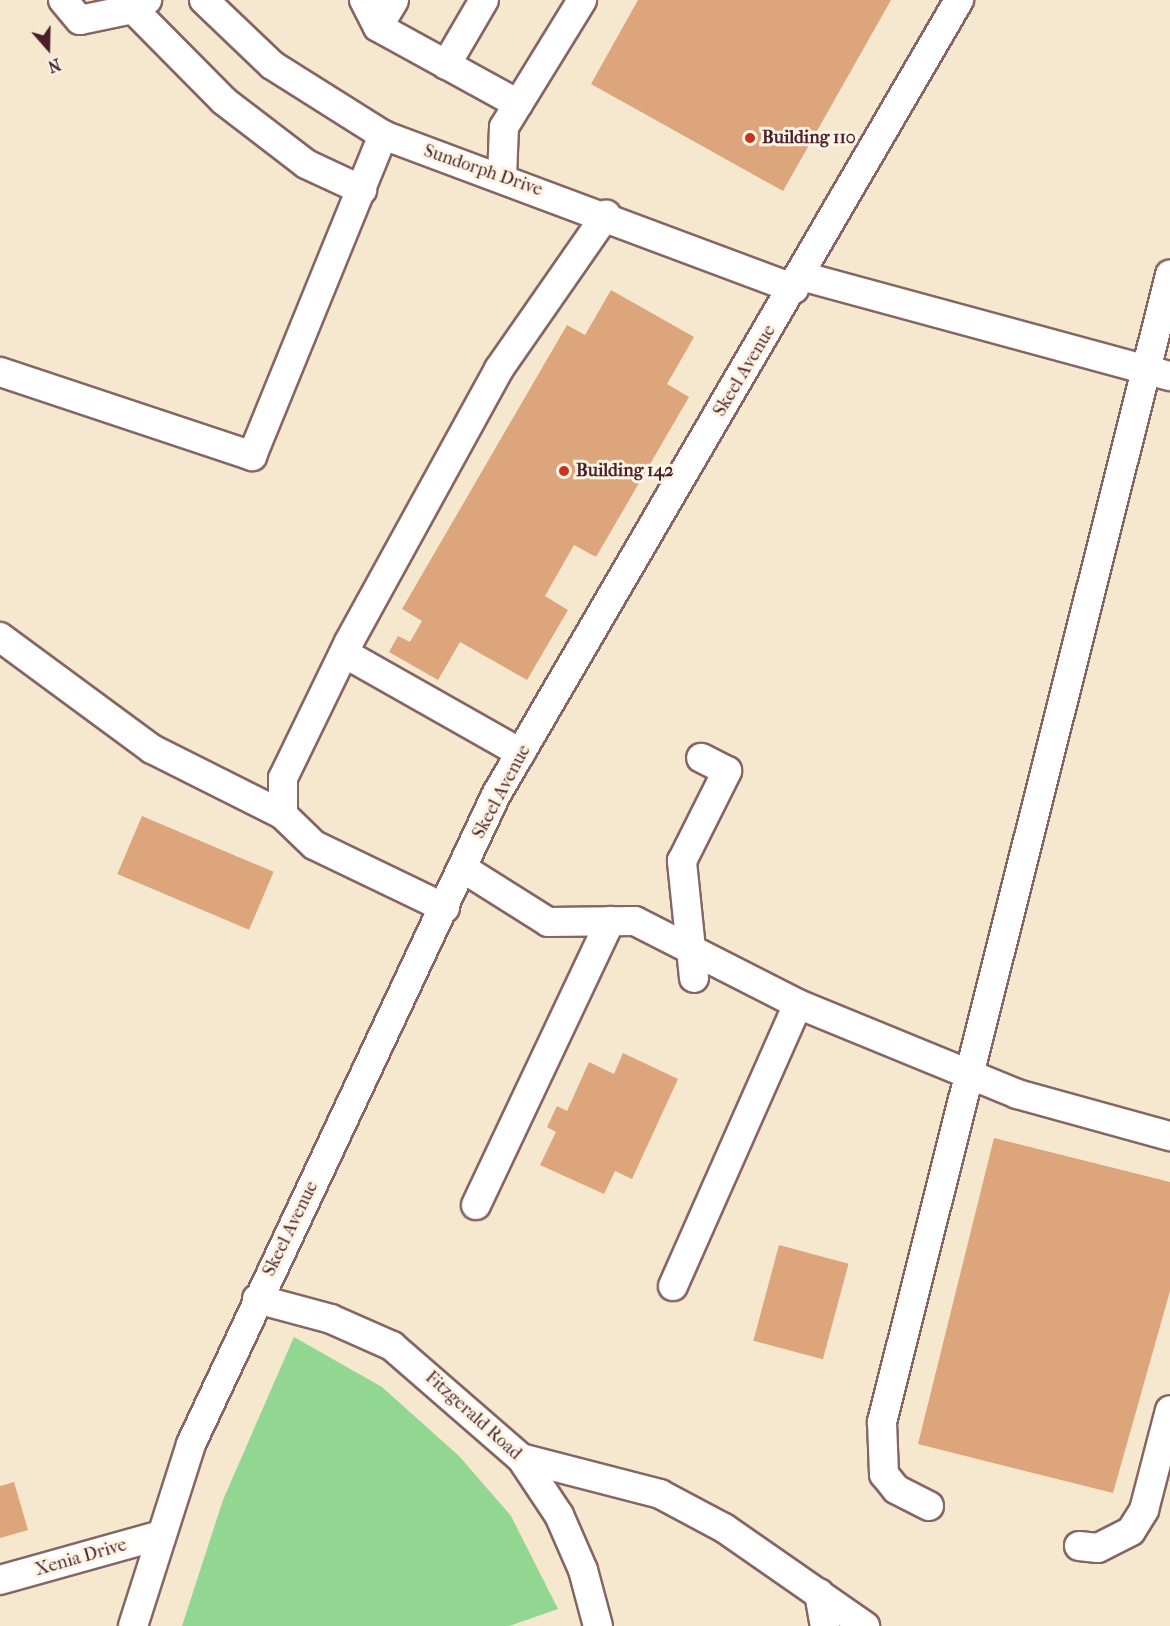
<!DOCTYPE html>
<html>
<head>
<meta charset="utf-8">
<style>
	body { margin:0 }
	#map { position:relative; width:1170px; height:1626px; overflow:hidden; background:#f6e7cf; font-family:"IM FELL French Canon",serif }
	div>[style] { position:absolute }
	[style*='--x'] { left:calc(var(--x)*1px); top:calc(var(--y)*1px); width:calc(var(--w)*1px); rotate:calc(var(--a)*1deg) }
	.green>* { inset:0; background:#92d791 }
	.building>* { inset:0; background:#dda57c; transform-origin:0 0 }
	.roads { filter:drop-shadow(2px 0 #866564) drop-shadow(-2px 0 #866564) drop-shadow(0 2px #866564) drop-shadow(0 -2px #866564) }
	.minor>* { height:28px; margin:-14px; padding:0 14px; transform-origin:14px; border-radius:14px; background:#fff }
	.dots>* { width:16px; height:16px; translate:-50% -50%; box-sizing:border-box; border:3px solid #fcf5e5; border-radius:50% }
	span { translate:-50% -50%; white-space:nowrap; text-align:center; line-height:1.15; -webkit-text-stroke:6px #fcf5e5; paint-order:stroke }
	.poi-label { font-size:18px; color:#4a1f2b; font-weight:700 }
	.left { translate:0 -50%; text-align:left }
	.street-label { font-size:18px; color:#4a1f2b }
	.north { position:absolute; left:18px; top:18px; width:60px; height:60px; -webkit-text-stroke:4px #fcf5e5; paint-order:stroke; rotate:160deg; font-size:16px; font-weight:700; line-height:24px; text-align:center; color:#4a1f2b }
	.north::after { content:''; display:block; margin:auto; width:21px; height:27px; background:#4a1f2b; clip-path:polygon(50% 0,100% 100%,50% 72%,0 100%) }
</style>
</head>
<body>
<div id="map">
	<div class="green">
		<div style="clip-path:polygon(294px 1337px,382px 1387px,459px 1456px,511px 1516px,558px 1609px,509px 1626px,182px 1626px,223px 1500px)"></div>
	</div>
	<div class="building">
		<div style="clip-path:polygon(638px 0,891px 0,783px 191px,591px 84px)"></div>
		<div style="clip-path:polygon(611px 290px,694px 337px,667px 384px,689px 397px,596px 557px,574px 545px,545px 596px,568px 610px,527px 680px,460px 642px,438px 680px,389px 652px,398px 636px,410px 642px,422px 621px,402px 609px,567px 325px,585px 335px)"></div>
		<div style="left:142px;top:816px;width:143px;height:63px;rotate:23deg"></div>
		<div style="clip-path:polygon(623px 1053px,678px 1079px,632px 1179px,615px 1171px,604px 1194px,540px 1165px,556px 1132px,547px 1127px,557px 1106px,567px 1111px,589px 1062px,614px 1074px)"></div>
		<div style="clip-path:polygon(994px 1138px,1170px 1182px,1170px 1291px,1113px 1493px,918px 1444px)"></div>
		<div style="left:779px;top:1245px;width:72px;height:99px;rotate:15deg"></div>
		<div style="clip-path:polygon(14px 1482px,28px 1530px,0 1538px,0 1486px)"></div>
	</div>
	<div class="roads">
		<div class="minor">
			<div style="--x:63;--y:0;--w:26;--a:50"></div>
			<div style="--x:80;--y:20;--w:54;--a:-11.7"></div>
			<div style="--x:133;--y:9;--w:17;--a:-33"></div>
			<div style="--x:204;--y:0;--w:94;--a:43.7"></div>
			<div style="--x:272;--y:65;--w:131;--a:32.2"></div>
			<div style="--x:383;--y:135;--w:439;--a:20.5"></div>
			<div style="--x:364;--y:0;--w:30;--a:63"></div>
			<div style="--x:378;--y:27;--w:160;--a:28.8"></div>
			<div style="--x:133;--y:9;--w:129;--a:45.3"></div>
			<div style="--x:224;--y:101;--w:103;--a:37.5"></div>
			<div style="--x:306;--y:164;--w:62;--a:24.9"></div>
			<div style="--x:378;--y:27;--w:31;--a:-59"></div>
			<div style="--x:446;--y:65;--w:75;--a:-59.7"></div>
			<div style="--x:502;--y:177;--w:50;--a:-87.7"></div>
			<div style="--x:504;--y:127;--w:149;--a:-58.4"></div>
			<div style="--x:801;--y:276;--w:382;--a:15.2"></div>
			<div style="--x:0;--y:372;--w:266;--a:18.4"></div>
			<div style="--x:252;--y:456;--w:347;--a:-67.8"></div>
			<div style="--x:0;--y:637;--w:189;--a:36.4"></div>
			<div style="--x:152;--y:749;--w:147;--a:26.7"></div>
			<div style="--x:344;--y:653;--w:203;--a:29.5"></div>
			<div style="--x:464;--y:869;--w:99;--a:32.2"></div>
			<div style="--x:548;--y:922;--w:87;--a:-0.7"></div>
			<div style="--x:635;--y:921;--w:183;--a:27"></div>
			<div style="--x:798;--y:1004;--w:237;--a:22.3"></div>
			<div style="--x:1017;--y:1094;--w:159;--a:15.4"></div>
			<div style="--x:445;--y:908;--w:145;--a:-154.3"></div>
			<div style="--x:314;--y:845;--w:43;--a:-135.9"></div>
			<div style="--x:283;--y:815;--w:37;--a:-90"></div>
			<div style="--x:283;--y:778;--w:151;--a:-64.1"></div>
			<div style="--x:349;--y:642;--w:311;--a:-61.2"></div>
			<div style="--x:499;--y:369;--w:188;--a:-55.2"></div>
			<div style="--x:694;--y:978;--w:118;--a:-95.9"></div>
			<div style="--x:682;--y:861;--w:101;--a:-63.4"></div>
			<div style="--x:727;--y:771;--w:29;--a:-153"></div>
			<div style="--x:476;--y:1205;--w:314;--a:-64.7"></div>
			<div style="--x:673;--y:1286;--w:308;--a:-66.1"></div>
			<div style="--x:257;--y:1299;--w:77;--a:15.1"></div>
			<div style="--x:331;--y:1319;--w:67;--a:23.9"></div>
			<div style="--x:392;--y:1346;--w:171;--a:41"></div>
			<div style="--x:521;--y:1458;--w:69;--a:56.3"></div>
			<div style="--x:559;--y:1515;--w:60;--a:66.4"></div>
			<div style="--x:583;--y:1570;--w:58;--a:75"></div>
			<div style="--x:521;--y:1458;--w:144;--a:14.5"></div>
			<div style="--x:660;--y:1494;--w:72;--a:28"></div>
			<div style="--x:724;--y:1528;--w:172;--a:34.8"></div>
			<div style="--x:929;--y:1506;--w:37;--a:-153"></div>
			<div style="--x:896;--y:1489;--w:19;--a:-129"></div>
			<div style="--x:884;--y:1474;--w:52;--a:-92.2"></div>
			<div style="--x:882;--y:1422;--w:1183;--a:-75.91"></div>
			<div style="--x:1079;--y:1546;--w:19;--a:6"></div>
			<div style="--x:1098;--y:1548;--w:37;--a:-27"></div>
			<div style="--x:1131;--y:1531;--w:25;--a:-58"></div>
			<div style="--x:1144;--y:1510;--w:103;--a:-75.4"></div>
			<div style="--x:0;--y:1580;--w:167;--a:-15.6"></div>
			<div style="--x:819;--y:1593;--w:34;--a:80"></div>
			<div style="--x:133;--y:1626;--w:191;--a:-72.3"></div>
			<div style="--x:191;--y:1444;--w:717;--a:-64.83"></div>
			<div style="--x:496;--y:795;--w:920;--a:-59.78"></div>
		</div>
	</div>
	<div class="dots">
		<div style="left:750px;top:138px;background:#c8321e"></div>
		<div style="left:564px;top:471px;background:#c8321e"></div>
	</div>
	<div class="poi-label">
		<span class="left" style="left:762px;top:138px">Building 110</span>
		<span class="left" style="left:576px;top:471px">Building 142</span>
	</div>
	<div class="street-label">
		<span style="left:483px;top:171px;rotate:19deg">Sundorph Drive</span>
		<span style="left:745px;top:371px;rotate:-59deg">Skeel Avenue</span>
		<span style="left:502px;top:792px;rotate:-62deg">Skeel Avenue</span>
		<span style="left:291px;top:1229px;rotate:-64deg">Skeel Avenue</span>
		<span style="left:473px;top:1416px;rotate:42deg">Fitzgerald Road</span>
		<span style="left:81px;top:1558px;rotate:-16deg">Xenia Drive</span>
	</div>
	<div class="north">N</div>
</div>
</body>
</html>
